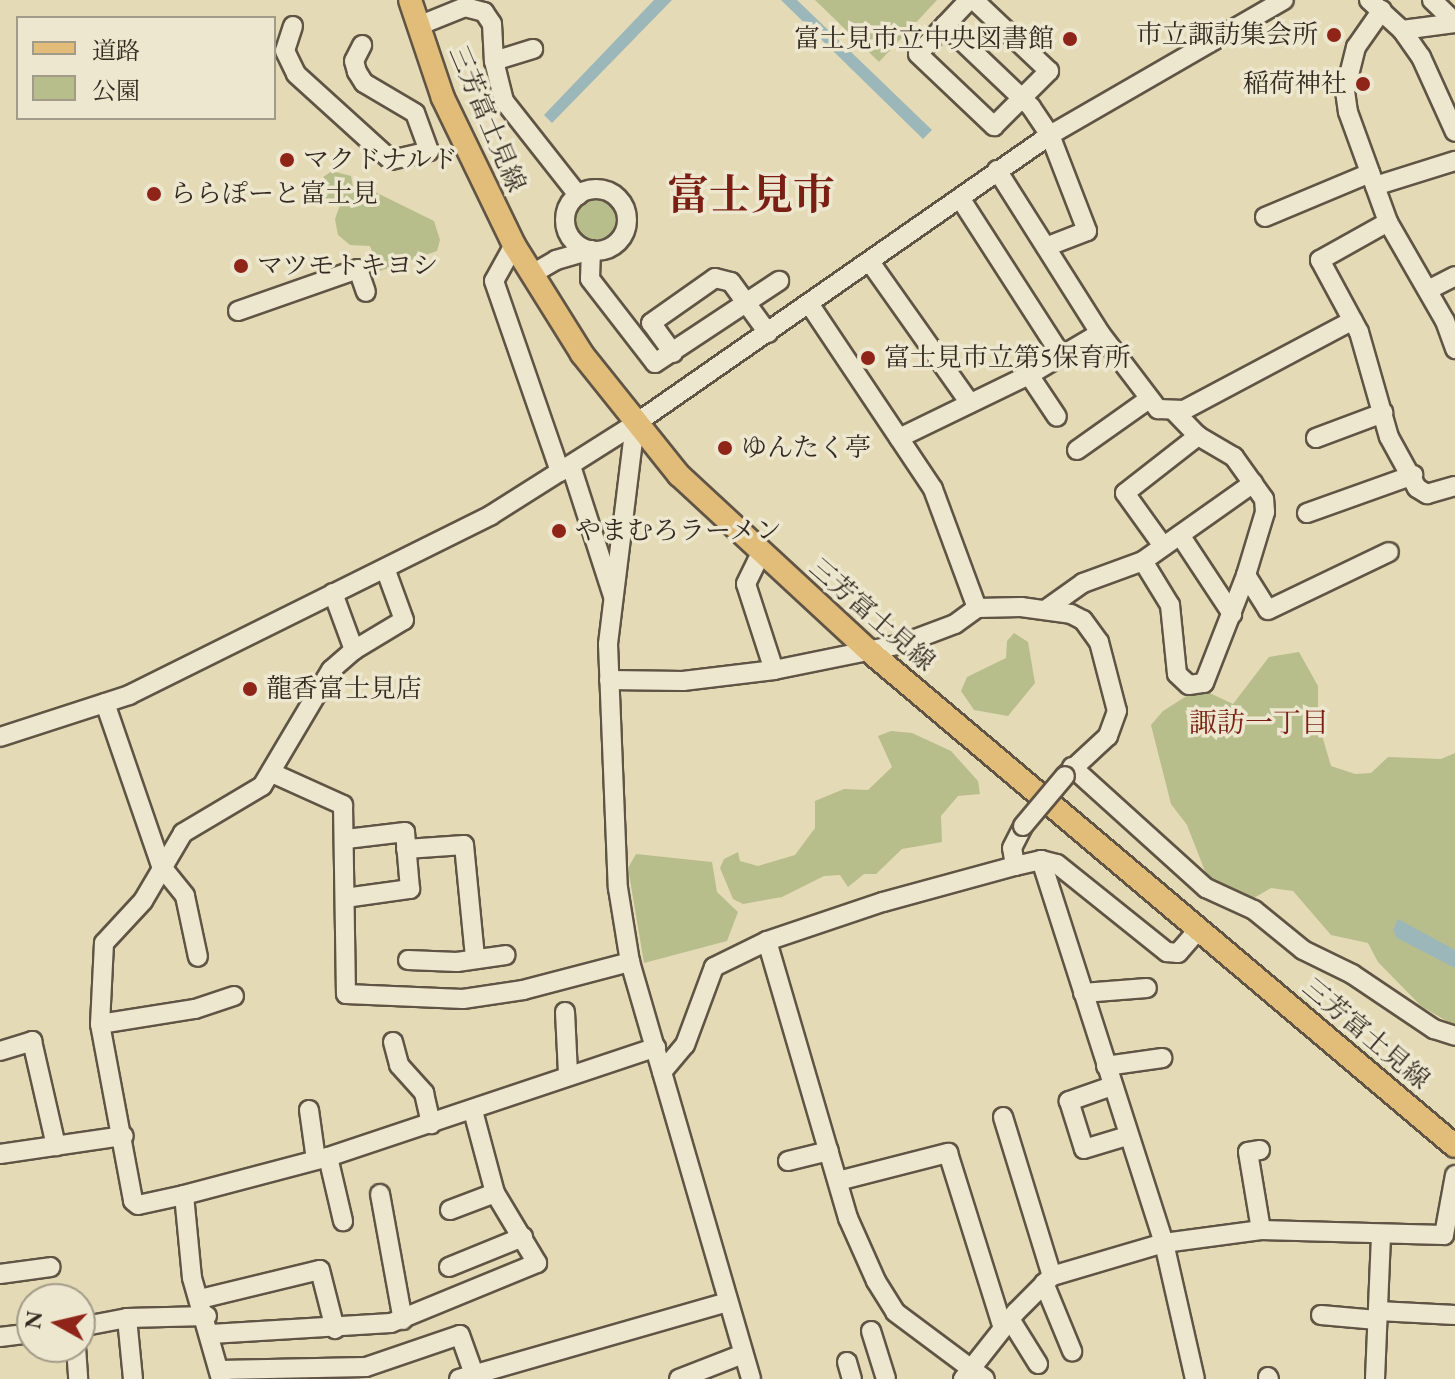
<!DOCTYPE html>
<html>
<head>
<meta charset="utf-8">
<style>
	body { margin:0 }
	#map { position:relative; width:1455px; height:1379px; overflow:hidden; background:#e4dab5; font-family:"EB Garamond","Noto Serif JP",serif }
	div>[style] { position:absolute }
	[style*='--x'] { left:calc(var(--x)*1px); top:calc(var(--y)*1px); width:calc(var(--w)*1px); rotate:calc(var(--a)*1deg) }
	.green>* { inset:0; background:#b7be8c }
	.round { border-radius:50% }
	.water>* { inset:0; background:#9cb7ba }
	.roads { filter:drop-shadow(2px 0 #605445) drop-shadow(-2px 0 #605445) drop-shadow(0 2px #605445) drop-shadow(0 -2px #605445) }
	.minor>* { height:18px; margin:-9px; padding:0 9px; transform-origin:9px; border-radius:9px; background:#ede7cf }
	.minor>.ring { margin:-9px; padding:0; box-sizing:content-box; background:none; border:18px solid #ede7cf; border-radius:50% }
	.major>* { height:22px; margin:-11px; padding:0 11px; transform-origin:11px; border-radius:11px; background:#e2bd7a }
	.bridges { filter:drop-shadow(2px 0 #605445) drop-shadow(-2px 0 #605445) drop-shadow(0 2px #605445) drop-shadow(0 -2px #605445) }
	.minor-bridge>* { height:18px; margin:-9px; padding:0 9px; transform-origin:9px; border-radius:9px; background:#ede7cf }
	.dots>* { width:22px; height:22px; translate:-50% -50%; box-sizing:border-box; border:4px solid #ede7cf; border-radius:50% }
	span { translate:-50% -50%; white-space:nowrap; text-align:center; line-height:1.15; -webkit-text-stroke:7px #ede7cf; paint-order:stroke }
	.poi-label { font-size:26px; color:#342820 }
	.right { translate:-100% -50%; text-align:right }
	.left { translate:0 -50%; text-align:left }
	.street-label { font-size:26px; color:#342820 }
	.neighbourhood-label { font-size:28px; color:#7a1f14 }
	.town-label { font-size:42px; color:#7a1f14; font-weight:700 }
	.legend { position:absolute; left:16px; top:16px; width:260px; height:104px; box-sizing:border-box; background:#ede7cf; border:2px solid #a39b89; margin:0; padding:10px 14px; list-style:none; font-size:24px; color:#342820 }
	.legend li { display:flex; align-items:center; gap:16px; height:40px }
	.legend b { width:40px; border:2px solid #a39b89 }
	.north { position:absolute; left:16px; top:1283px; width:80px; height:80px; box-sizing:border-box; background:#ede7cf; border:2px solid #a39b89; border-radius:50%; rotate:278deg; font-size:22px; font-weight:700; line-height:32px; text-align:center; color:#342820 }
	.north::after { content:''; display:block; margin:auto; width:28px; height:36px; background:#8f2418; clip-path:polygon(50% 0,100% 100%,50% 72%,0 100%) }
</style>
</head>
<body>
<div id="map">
	<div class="green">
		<div style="clip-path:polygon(815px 0,937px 0,879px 62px)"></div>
		<div style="clip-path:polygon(332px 171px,351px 176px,354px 192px,371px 190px,434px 221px,440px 240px,437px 251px,380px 271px,370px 246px,350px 245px,338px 235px,335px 219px,340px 205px,326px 201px,320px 190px,323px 177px)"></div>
		<div class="round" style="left:572px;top:196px;width:44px;height:44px"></div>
		<div style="clip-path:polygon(1014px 633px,1028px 642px,1035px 683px,1008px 716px,974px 710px,961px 691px,967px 677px,1006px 658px,1007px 641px)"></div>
		<div style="clip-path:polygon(1299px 652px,1318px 686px,1318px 722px,1331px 766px,1355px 774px,1371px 773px,1388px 757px,1441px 759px,1455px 753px,1455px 1026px,1421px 1006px,1378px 962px,1368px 943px,1331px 935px,1293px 891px,1271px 888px,1247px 902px,1210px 884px,1187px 825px,1171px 804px,1151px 725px,1163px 711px,1199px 688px,1233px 704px,1269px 657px)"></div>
		<div style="clip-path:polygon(891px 731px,912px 733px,951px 751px,978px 781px,980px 794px,958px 796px,941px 816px,942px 842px,902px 849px,876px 874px,864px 874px,848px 887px,840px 875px,824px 876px,782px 897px,743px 904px,733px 899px,720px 868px,724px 859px,738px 852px,740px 861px,758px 866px,795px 855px,815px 828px,815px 801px,844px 789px,868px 790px,892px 767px,878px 736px)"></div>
		<div style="clip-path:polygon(636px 854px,712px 862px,717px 892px,738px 912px,727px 941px,644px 963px,628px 868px)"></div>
	</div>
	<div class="water">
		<div style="clip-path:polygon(654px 0,672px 0,552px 123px,544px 115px)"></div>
		<div style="clip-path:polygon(781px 0,797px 0,932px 130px,923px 139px)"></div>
		<div style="clip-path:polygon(1398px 919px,1455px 950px,1455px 968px,1397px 938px,1393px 930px)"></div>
	</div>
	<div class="roads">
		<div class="minor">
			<div style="--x:969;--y:0;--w:74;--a:133.4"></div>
			<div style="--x:918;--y:54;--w:105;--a:43.5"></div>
			<div style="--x:994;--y:126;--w:78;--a:-45"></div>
			<div style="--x:1049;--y:71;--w:103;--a:-136.6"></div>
			<div style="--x:1369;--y:0;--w:45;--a:42.3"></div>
			<div style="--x:1402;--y:30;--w:33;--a:55"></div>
			<div style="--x:1421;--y:57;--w:82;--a:65.6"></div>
			<div style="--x:1432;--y:0;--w:32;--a:44"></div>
			<div style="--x:1382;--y:10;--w:45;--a:125.1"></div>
			<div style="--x:1356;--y:47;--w:45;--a:104"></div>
			<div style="--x:1345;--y:91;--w:21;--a:82"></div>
			<div style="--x:1348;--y:112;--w:117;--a:70"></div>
			<div style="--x:1388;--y:222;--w:114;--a:60.1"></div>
			<div style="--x:1445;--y:321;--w:30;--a:70"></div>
			<div style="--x:945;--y:25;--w:119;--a:43.6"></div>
			<div style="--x:1031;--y:107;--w:34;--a:56"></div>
			<div style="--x:1050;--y:135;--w:103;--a:68.9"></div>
			<div style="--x:1087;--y:231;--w:44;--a:158.7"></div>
			<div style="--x:293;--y:26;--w:26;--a:108"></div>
			<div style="--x:285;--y:51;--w:25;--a:64"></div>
			<div style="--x:296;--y:74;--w:128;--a:42.2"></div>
			<div style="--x:391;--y:160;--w:39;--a:-13"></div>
			<div style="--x:429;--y:151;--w:40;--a:-110.2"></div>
			<div style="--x:415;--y:113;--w:59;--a:-149.5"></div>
			<div style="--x:364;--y:83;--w:13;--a:-122"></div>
			<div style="--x:357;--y:72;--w:11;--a:-105"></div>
			<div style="--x:354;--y:61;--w:18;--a:-63"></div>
			<div style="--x:418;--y:26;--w:51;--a:-22"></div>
			<div style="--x:465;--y:7;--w:20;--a:15"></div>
			<div style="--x:484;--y:12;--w:14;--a:56"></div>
			<div style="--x:492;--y:24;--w:37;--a:87"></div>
			<div style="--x:494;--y:61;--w:41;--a:76"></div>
			<div style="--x:504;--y:101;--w:120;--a:51.8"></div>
			<div style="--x:1402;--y:30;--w:53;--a:-7.5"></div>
			<div style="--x:494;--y:61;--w:41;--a:-17.1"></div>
			<div style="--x:997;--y:170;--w:193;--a:57.7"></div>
			<div style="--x:1100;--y:333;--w:96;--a:52.7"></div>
			<div style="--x:1158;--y:409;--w:26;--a:2"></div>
			<div style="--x:1184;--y:410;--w:191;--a:-28"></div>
			<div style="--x:1375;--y:186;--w:84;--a:-17.4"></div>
			<div class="ring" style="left:565px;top:189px;width:44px;height:44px"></div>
			<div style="--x:960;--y:198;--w:188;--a:57.2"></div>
			<div style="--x:1265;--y:217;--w:114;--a:-22.7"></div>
			<div style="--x:1388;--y:222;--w:78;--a:150.8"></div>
			<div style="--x:1320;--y:260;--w:82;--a:61.6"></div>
			<div style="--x:1359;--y:332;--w:109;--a:74.1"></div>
			<div style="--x:1389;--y:437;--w:58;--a:61.2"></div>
			<div style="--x:1417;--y:488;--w:12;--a:31"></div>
			<div style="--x:1427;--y:494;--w:29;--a:-16"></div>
			<div style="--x:514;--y:245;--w:41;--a:119.1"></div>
			<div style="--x:494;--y:281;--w:202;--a:70.9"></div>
			<div style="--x:870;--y:262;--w:173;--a:54.7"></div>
			<div style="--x:532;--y:274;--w:28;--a:-30"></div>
			<div style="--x:556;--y:260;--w:36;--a:-16"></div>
			<div style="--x:591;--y:250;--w:29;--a:92"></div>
			<div style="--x:590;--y:279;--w:106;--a:52.3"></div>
			<div style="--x:655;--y:363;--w:149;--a:-33.5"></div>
			<div style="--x:1428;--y:290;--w:30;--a:-27"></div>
			<div style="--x:810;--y:305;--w:221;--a:56.2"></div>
			<div style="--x:933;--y:489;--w:127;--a:69.7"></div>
			<div style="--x:238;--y:311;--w:127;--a:-19.3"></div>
			<div style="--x:358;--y:269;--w:24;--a:71"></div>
			<div style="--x:673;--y:353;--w:37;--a:-126"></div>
			<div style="--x:651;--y:323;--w:78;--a:-35.1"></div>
			<div style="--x:715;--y:278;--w:16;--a:14"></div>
			<div style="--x:731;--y:282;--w:63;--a:54"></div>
			<div style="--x:1029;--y:375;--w:50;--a:56.3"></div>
			<div style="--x:635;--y:424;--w:222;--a:97"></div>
			<div style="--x:608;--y:644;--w:244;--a:87.7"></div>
			<div style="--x:618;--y:888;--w:75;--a:80.8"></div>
			<div style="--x:630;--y:962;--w:434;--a:73.8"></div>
			<div style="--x:899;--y:438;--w:144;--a:-25.9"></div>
			<div style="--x:1029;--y:375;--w:82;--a:-30.6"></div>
			<div style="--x:1316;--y:438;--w:72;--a:-20.5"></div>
			<div style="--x:1077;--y:450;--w:88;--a:-35.3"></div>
			<div style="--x:571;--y:466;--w:137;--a:72.1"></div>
			<div style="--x:1307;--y:513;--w:113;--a:-19.7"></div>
			<div style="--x:1180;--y:535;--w:95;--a:56.6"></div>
			<div style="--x:1163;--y:546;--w:65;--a:-125.6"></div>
			<div style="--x:1125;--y:493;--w:93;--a:-38"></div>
			<div style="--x:760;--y:555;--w:32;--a:116"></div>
			<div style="--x:746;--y:584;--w:90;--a:72"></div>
			<div style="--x:1143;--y:561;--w:52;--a:58.5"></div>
			<div style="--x:1170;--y:605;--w:69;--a:84.2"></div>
			<div style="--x:1177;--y:674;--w:16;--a:43"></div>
			<div style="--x:1189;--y:685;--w:15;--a:-8"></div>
			<div style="--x:1204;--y:683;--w:116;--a:-68.7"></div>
			<div style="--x:1246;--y:575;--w:66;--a:-73.2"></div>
			<div style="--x:1265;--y:512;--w:13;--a:-94"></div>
			<div style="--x:1264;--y:499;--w:52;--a:-125.5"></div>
			<div style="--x:1234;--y:457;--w:42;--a:-149.7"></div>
			<div style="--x:1198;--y:436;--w:33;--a:-134"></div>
			<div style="--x:1246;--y:575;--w:41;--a:57.8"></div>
			<div style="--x:1268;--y:610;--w:134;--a:-25.6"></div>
			<div style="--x:333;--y:593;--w:61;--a:69.8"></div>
			<div style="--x:354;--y:650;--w:30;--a:139"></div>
			<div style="--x:331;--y:670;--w:135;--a:120.7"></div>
			<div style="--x:262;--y:786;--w:92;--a:149.3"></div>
			<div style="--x:183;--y:833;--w:79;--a:120.5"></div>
			<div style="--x:143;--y:901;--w:57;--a:132.9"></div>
			<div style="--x:104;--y:943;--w:81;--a:92.8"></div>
			<div style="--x:100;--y:1024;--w:180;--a:79.4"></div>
			<div style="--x:133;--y:1201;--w:6;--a:39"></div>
			<div style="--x:138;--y:1205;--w:47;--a:-12.3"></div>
			<div style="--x:184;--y:1195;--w:149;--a:-14.8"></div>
			<div style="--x:328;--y:1157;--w:346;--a:-18.5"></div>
			<div style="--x:1045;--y:610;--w:47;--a:-35.4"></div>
			<div style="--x:1083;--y:583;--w:64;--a:-20.1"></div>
			<div style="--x:1143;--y:561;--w:135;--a:-35.3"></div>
			<div style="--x:354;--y:650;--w:58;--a:-31"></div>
			<div style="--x:404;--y:620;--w:55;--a:-110.1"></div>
			<div style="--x:609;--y:680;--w:74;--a:0.8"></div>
			<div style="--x:683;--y:681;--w:92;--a:-6.9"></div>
			<div style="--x:774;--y:670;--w:131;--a:-11.5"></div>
			<div style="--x:902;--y:644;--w:57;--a:-20.7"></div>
			<div style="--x:955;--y:624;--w:27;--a:-36"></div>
			<div style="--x:977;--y:608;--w:44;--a:-1.3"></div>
			<div style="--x:1021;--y:607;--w:50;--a:8"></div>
			<div style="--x:1071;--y:614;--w:13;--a:27"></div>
			<div style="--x:1083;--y:620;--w:27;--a:54"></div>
			<div style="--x:1099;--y:642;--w:71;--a:75.4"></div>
			<div style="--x:1117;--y:711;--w:27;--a:110"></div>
			<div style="--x:1108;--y:736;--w:59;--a:137.1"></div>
			<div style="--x:105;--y:703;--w:172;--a:71"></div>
			<div style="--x:161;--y:866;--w:38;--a:51"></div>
			<div style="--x:185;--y:896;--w:62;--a:78"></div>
			<div style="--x:0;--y:737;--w:136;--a:-18"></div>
			<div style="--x:129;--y:695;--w:404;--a:-26.4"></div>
			<div style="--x:491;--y:515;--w:170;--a:-32.3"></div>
			<div style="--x:635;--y:424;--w:506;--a:-34.85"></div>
			<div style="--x:1050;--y:135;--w:270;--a:-30"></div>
			<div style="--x:1072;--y:767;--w:181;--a:42.1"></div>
			<div style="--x:1206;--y:888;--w:53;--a:24.6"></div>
			<div style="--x:1254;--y:910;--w:63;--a:39.2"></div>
			<div style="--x:1303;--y:950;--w:55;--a:26.1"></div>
			<div style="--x:1352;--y:974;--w:99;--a:33.9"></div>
			<div style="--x:1434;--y:1029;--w:22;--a:18"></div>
			<div style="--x:272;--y:773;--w:78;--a:24.3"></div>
			<div style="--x:343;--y:805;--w:189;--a:89.1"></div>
			<div style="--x:346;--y:994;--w:117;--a:2.4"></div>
			<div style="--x:463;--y:999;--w:61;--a:-8.5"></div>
			<div style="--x:523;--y:990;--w:111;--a:-14.7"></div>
			<div style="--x:406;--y:849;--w:58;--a:-3.9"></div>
			<div style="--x:464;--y:845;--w:114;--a:84.4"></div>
			<div style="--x:1041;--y:860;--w:402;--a:72.2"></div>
			<div style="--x:1164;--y:1243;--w:139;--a:77.2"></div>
			<div style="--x:1015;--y:866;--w:18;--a:-99"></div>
			<div style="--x:1012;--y:848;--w:25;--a:-63"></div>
			<div style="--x:345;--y:898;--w:66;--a:-7.9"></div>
			<div style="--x:410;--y:889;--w:57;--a:-95"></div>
			<div style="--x:405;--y:832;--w:59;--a:173.2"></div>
			<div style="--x:767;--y:941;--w:289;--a:73.7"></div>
			<div style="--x:848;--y:1218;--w:69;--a:66"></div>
			<div style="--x:876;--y:1281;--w:36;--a:58"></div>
			<div style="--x:895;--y:1312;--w:112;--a:36.7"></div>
			<div style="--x:408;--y:960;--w:49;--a:2.3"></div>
			<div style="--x:457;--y:962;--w:49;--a:-8.1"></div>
			<div style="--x:1083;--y:993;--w:64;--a:-4.5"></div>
			<div style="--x:565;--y:1012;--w:61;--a:87.2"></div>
			<div style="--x:100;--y:1024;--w:96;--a:-9"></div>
			<div style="--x:195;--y:1009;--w:41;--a:-18.4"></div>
			<div style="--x:393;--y:1042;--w:24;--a:75"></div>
			<div style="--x:399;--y:1065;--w:38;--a:48"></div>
			<div style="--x:424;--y:1093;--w:32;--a:77"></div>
			<div style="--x:0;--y:1051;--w:34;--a:-17"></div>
			<div style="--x:32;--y:1041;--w:108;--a:77.1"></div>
			<div style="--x:1106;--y:1066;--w:57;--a:-8.1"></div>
			<div style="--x:662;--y:1072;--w:35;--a:-50"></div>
			<div style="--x:685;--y:1045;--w:83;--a:-69.6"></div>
			<div style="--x:714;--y:967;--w:59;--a:-26.1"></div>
			<div style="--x:767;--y:941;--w:122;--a:-18.6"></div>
			<div style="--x:883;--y:902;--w:137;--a:-15.3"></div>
			<div style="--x:1015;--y:866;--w:27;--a:-13"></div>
			<div style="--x:1041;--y:860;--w:16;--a:14"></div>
			<div style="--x:1057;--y:864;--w:141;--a:38.7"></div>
			<div style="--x:1167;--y:952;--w:11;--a:5"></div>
			<div style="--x:1178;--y:953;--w:32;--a:-49"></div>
			<div style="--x:1112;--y:1086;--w:46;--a:160.8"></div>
			<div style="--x:1069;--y:1101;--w:50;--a:72.6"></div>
			<div style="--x:1084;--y:1149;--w:45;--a:-16.8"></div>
			<div style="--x:309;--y:1110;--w:50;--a:82"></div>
			<div style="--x:1003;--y:1117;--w:166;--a:72.9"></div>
			<div style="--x:1260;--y:1150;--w:12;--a:171"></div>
			<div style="--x:1248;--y:1152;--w:79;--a:80.5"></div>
			<div style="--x:0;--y:1154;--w:125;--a:-8.3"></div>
			<div style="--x:328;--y:1157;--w:66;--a:76.8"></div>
			<div style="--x:788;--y:1161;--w:42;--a:-13.7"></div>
			<div style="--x:838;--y:1181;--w:114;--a:-14.3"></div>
			<div style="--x:948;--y:1153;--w:183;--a:72.6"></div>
			<div style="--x:380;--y:1194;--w:128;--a:79.7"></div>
			<div style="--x:184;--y:1195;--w:83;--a:84.5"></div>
			<div style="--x:192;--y:1278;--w:105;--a:74"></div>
			<div style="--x:450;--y:1210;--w:48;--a:-20.7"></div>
			<div style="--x:449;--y:1267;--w:80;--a:-22.1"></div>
			<div style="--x:0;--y:1274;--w:51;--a:-7.8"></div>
			<div style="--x:1044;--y:1283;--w:74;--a:67.6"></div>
			<div style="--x:200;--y:1299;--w:123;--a:-13.6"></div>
			<div style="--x:320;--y:1270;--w:61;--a:75.7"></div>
			<div style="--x:1378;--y:1311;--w:77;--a:3"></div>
			<div style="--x:1321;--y:1315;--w:56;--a:5.1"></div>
			<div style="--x:127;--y:1318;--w:61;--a:84.4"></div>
			<div style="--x:1010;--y:1319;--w:53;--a:58.1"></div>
			<div style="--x:80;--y:1327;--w:48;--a:-10.8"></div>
			<div style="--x:127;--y:1318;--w:80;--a:-1.4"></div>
			<div style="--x:871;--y:1331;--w:50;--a:72.6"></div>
			<div style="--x:211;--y:1334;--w:180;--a:-3.5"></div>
			<div style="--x:391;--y:1323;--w:158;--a:-22.3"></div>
			<div style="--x:537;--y:1263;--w:82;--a:-121"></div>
			<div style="--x:495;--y:1193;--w:85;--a:-105"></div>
			<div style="--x:0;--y:1337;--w:32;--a:-7"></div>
			<div style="--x:76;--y:1347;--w:32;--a:86"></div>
			<div style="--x:847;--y:1362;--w:18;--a:74"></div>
			<div style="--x:219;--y:1370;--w:147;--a:-1.2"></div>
			<div style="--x:366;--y:1367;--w:99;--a:-18.8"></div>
			<div style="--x:460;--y:1335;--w:41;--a:70.3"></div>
			<div style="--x:1268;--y:1377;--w:2;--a:63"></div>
			<div style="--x:459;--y:1379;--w:280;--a:-16"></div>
			<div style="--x:679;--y:1379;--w:69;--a:-21.3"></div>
			<div style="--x:963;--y:1379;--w:85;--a:-51.7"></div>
			<div style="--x:1016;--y:1312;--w:51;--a:-45"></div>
			<div style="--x:1052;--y:1276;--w:117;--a:-16.4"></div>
			<div style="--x:1164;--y:1243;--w:98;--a:-7.6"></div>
			<div style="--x:1261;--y:1230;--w:183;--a:1.6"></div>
			<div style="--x:1444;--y:1235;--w:61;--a:-79.6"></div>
			<div style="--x:1375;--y:1379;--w:144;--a:-87.6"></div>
		</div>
		<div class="major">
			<div style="--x:410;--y:0;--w:103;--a:71.4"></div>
			<div style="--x:443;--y:98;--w:163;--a:64.2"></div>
			<div style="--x:514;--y:245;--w:128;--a:58"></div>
			<div style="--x:582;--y:354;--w:155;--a:51.3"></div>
			<div style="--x:679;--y:475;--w:258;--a:42.8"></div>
			<div style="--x:868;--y:650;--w:768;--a:40.2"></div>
		</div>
	</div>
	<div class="bridges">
		<div class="minor-bridge">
			<div style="--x:1023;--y:826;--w:65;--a:-50"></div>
		</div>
	</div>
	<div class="dots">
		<div style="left:1334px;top:35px;background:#8f2418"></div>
		<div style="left:1070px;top:39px;background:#8f2418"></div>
		<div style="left:1363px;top:84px;background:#8f2418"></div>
		<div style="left:287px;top:160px;background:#8f2418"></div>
		<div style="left:154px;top:194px;background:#8f2418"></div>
		<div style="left:241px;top:266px;background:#8f2418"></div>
		<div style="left:868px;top:358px;background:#8f2418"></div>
		<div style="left:725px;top:448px;background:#8f2418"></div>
		<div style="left:559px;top:531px;background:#8f2418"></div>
		<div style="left:250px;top:689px;background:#8f2418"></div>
	</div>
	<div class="poi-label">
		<span class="right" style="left:1318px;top:35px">市立諏訪集会所</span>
		<span class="right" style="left:1054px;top:39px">富士見市立中央図書館</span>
		<span class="right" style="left:1347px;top:84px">稲荷神社</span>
		<span class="left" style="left:303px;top:160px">マクドナルド</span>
		<span class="left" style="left:170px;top:194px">ららぽーと富士見</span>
		<span class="left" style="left:257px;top:266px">マツモトキヨシ</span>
		<span class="left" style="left:884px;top:358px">富士見市立第5保育所</span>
		<span class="left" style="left:741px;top:448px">ゆんたく亭</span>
		<span class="left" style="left:575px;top:531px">やまむろラーメン</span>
		<span class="left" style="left:266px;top:689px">龍香富士見店</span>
	</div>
	<div class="street-label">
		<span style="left:487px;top:119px;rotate:67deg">三芳富士見線</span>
		<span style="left:872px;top:615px;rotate:41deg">三芳富士見線</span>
		<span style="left:1366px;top:1034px;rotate:40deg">三芳富士見線</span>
	</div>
	<div class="neighbourhood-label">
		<span style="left:1259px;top:722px">諏訪一丁目</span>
	</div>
	<div class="town-label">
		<span style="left:751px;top:195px">富士見市</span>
	</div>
	<ul class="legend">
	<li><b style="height:10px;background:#e2bd7a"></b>道路</li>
	<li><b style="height:22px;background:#b7be8c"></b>公園</li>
	</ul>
	<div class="north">N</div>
</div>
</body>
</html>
